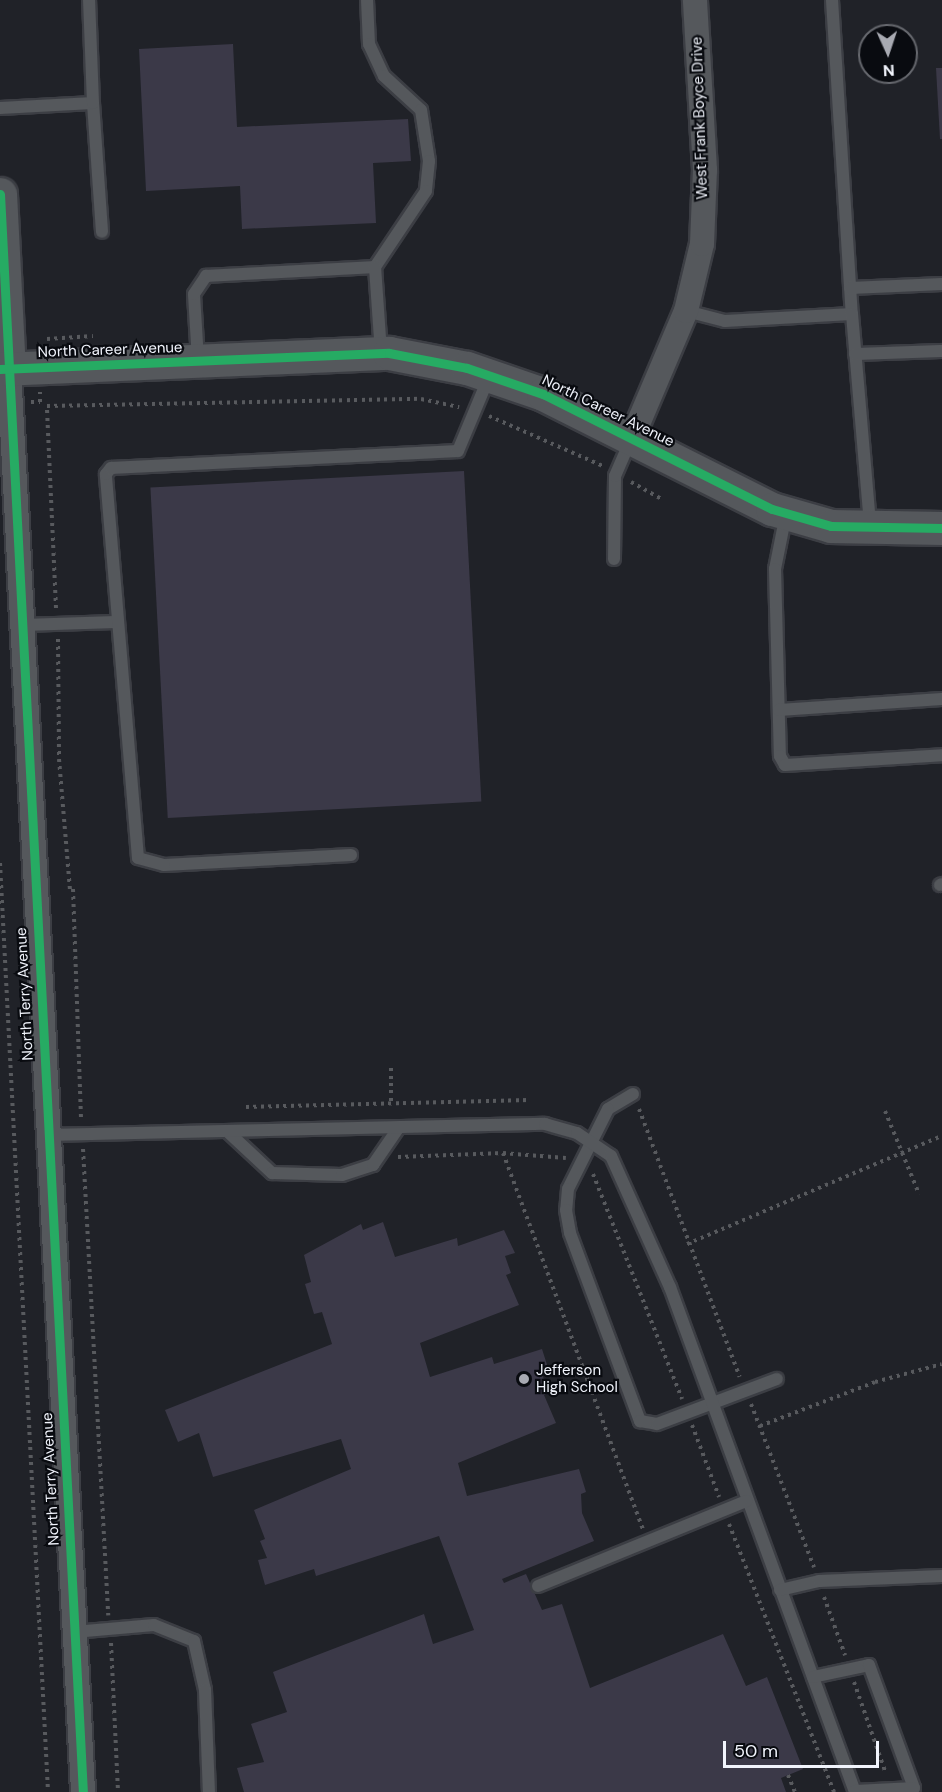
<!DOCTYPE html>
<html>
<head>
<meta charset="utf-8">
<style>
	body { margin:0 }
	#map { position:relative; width:942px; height:1792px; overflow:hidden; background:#202228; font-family:"DM Sans",sans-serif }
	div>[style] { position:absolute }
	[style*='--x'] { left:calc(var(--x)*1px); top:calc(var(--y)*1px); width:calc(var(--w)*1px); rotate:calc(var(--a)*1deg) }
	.building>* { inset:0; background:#3b3948; transform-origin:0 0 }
	.path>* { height:4px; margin-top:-2px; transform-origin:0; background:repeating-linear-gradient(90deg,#585a5e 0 3px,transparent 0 7.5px) }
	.roads { filter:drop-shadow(2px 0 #3c3e44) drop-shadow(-2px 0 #3c3e44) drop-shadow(0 2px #3c3e44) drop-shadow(0 -2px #3c3e44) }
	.lane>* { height:12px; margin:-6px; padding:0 6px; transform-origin:6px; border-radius:6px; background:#55585c }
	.street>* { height:24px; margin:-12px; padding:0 12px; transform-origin:12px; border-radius:12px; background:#55585c }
	.secondary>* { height:33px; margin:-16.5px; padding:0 16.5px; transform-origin:16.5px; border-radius:16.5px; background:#55585c }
	.cycleway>* { height:9px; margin:-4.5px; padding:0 4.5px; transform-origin:4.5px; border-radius:4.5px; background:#26ab63 }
	.dots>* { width:16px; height:16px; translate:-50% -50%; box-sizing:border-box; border:3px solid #090b10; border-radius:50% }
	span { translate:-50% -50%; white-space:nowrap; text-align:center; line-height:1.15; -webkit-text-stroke:4.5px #090b10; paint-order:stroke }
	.street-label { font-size:15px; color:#f1f4fc }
	.poi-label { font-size:15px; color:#f1f4fc }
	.left { translate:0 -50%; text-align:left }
	.north { position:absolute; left:858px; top:24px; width:60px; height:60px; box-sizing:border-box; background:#090b10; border:2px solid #66686e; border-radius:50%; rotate:177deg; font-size:16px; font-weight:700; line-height:24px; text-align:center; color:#f1f4fc }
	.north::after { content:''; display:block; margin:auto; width:21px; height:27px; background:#a8aab2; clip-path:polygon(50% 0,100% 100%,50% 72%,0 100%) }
	.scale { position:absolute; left:723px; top:1741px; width:156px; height:27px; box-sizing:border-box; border:3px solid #f1f4fc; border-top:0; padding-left:8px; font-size:18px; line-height:21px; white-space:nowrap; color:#f1f4fc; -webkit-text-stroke:4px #090b10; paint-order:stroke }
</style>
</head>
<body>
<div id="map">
	<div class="building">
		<div style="clip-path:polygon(233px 44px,237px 127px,408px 119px,411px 161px,373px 163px,376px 223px,242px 229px,240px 186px,146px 191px,139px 49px)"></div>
		<div style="clip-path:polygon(936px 68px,942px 68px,942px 139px,940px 139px)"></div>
		<div style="left:464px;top:471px;width:331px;height:314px;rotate:87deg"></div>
		<div style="clip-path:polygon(383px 1222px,395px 1257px,457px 1238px,458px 1246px,504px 1230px,515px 1253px,505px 1256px,511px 1273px,506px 1275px,519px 1305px,420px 1343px,430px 1377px,492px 1357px,494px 1364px,542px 1349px,549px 1371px,542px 1373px,548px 1394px,544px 1395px,556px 1423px,458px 1463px,467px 1496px,579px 1469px,586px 1492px,581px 1494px,582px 1513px,594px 1541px,502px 1579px,504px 1583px,526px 1574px,542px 1610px,562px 1604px,590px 1688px,723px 1634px,746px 1686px,767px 1677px,803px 1769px,781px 1778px,786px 1792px,244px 1792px,237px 1768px,264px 1762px,251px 1724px,287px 1712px,273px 1672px,424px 1614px,433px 1644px,474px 1630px,439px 1536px,316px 1576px,314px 1569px,265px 1585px,258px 1560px,267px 1558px,260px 1541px,265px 1539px,254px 1510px,351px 1469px,341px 1439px,213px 1477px,199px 1433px,178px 1442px,165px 1410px,332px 1344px,322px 1312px,314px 1314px,305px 1284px,311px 1282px,304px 1255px,361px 1224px,363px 1230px)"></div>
	</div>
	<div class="path">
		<div style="--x:47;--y:339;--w:46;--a:-3.7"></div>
		<div style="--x:31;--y:402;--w:9;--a:0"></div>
		<div style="--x:40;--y:402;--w:10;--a:-90"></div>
		<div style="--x:489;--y:416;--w:124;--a:23.7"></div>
		<div style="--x:631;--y:482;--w:35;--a:29"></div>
		<div style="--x:56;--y:608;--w:202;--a:-92.6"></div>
		<div style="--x:47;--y:406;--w:374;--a:-1.1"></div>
		<div style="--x:421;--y:399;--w:39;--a:12"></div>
		<div style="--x:58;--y:639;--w:120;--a:89.5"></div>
		<div style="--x:59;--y:759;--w:131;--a:85.2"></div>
		<div style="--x:0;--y:863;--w:930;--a:87.04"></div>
		<div style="--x:73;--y:889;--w:231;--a:88"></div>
		<div style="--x:391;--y:1068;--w:35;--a:90"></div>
		<div style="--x:246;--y:1107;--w:283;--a:-1.4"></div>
		<div style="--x:639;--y:1109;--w:286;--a:69.4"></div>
		<div style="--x:885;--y:1111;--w:90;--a:67.7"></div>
		<div style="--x:83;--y:1149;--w:467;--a:86.9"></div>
		<div style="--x:503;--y:1153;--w:401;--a:69.6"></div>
		<div style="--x:398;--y:1157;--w:105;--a:-2.2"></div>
		<div style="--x:503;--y:1153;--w:63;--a:4.5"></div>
		<div style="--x:593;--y:1174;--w:242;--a:68.4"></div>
		<div style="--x:687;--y:1244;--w:277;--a:-23"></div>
		<div style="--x:751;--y:1404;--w:175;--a:68.9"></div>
		<div style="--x:692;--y:1425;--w:77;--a:69.4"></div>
		<div style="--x:760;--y:1426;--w:123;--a:-20.9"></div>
		<div style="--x:875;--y:1382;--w:69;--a:-15"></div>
		<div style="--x:729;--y:1524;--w:288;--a:68.6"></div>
		<div style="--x:824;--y:1597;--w:62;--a:70.1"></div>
		<div style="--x:111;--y:1643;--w:149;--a:87.3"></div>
		<div style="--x:854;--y:1682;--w:97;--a:70.8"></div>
		<div style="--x:788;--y:1775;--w:18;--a:68"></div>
	</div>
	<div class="roads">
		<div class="lane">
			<div style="--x:367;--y:0;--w:44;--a:87.4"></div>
			<div style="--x:369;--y:44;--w:35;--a:65"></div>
			<div style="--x:384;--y:76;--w:50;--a:42.6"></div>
			<div style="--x:421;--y:110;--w:52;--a:81.1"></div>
			<div style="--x:429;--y:161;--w:30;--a:96"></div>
			<div style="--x:426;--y:191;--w:92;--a:123.9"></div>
			<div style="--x:832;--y:0;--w:315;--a:86.4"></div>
			<div style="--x:93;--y:103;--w:129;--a:86"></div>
			<div style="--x:0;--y:108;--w:93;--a:-3.1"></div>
			<div style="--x:93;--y:103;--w:103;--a:-92.2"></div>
			<div style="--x:850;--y:288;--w:92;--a:-2.5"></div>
			<div style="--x:686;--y:311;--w:40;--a:14.4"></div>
			<div style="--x:725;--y:321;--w:127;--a:-3.2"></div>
			<div style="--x:852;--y:314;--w:212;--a:85.1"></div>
			<div style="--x:855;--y:354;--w:87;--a:-2"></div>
			<div style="--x:198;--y:360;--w:66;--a:-93.5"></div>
			<div style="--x:194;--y:294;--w:22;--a:-56"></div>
			<div style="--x:206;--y:276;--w:169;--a:-3"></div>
			<div style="--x:375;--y:267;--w:85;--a:86"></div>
			<div style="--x:786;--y:514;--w:56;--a:101.3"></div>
			<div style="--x:775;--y:569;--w:187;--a:88.5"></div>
			<div style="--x:780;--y:756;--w:10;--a:61"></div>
			<div style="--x:785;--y:765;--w:157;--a:-3.6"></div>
			<div style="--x:614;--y:559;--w:83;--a:-89.3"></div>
			<div style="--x:615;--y:476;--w:40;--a:-66.6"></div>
			<div style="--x:22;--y:625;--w:95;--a:-1.8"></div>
			<div style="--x:779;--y:710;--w:163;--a:-3.9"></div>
			<div style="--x:351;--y:855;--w:187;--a:176.9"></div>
			<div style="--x:164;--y:865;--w:27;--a:-165"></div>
			<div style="--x:138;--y:858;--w:385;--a:-94.8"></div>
			<div style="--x:106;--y:474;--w:8;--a:-50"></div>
			<div style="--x:111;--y:468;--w:347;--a:-2.8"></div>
			<div style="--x:458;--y:451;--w:80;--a:-67.3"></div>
			<div style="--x:940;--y:885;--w:2;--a:-27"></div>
			<div style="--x:633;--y:1094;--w:29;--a:149"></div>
			<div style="--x:608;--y:1109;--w:89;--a:116.6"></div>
			<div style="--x:568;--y:1189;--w:21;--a:95"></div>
			<div style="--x:566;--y:1210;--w:23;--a:80"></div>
			<div style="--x:570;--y:1233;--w:201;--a:69.6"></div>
			<div style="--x:640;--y:1421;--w:17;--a:10"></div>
			<div style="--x:657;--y:1424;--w:128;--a:-20.6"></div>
			<div style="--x:227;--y:1131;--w:62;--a:43"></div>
			<div style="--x:272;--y:1173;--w:70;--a:1.6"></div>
			<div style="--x:342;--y:1175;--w:33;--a:-18"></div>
			<div style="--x:373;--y:1165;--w:46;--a:-55.6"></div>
			<div style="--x:47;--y:1135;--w:498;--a:-1.3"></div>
			<div style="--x:545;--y:1124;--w:33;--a:16"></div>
			<div style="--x:577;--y:1133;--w:41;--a:34.1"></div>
			<div style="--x:611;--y:1156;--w:144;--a:65.8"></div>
			<div style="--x:670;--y:1287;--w:538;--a:69.88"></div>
			<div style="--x:538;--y:1586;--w:225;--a:-22.2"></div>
			<div style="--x:780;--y:1590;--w:40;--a:-13"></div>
			<div style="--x:819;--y:1581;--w:123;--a:-2.3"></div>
			<div style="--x:74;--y:1632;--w:80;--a:-5"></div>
			<div style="--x:154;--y:1625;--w:43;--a:21.8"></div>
			<div style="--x:194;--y:1641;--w:50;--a:77.3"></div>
			<div style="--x:205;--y:1690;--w:102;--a:87.8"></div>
			<div style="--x:813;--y:1677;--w:57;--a:-12.1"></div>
			<div style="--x:869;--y:1665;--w:131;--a:69.9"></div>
			<div style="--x:914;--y:1788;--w:59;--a:177.1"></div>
		</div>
		<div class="street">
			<div style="--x:9;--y:369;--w:1425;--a:87.02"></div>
			<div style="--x:632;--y:438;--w:138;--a:-67"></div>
			<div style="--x:686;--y:311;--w:69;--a:-76.6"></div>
			<div style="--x:702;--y:244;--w:74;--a:-87.7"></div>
			<div style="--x:705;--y:170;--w:170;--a:-93.4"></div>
		</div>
		<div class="secondary">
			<div style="--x:0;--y:194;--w:175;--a:87.1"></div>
			<div style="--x:0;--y:369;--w:389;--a:-2.4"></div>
			<div style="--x:389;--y:353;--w:79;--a:10.9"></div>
			<div style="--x:467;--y:368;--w:80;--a:18.9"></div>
			<div style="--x:543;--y:394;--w:256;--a:26.7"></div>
			<div style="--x:772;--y:509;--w:61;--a:16.1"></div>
			<div style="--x:831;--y:526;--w:111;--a:1"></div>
		</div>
	</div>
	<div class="cycleway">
		<div style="--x:0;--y:194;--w:1600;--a:87.03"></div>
		<div style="--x:0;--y:369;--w:389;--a:-2.4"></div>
		<div style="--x:389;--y:353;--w:79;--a:10.9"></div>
		<div style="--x:467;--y:368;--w:80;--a:18.9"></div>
		<div style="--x:543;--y:394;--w:256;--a:26.7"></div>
		<div style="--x:772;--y:509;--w:61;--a:16.1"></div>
		<div style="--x:831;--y:526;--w:111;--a:1"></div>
	</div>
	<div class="dots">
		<div style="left:524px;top:1379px;background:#a8aab2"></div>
	</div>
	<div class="street-label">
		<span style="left:700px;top:118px;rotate:-92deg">West Frank Boyce Drive</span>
		<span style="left:110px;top:350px;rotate:-2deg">North Career Avenue</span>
		<span style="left:608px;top:411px;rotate:26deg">North Career Avenue</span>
		<span style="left:25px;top:994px;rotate:-93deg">North Terry Avenue</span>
		<span style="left:51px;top:1479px;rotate:-93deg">North Terry Avenue</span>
	</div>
	<div class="poi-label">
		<span class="left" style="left:536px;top:1379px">Jefferson<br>High School</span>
	</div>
	<div class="north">N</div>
	<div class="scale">50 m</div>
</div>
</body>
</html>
